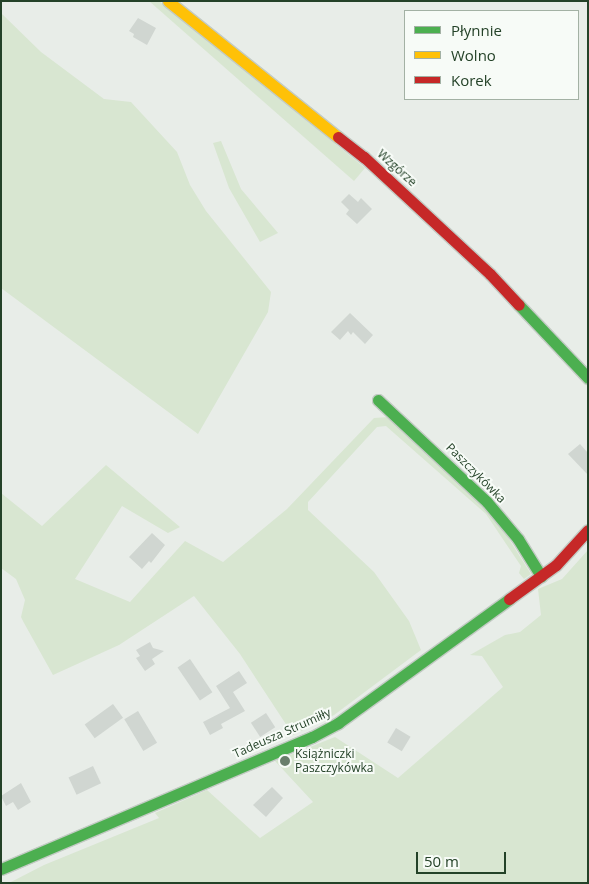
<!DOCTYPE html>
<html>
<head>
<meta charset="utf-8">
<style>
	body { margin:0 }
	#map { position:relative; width:589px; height:884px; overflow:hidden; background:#e8ede8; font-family:"Open Sans",sans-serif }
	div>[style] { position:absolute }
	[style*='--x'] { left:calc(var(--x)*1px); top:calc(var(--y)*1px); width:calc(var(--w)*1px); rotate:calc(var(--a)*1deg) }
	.green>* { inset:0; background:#d8e6d1 }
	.building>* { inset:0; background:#d0d6d1; transform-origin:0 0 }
	.roads { filter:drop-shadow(1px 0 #c3cbc4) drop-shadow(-1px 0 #c3cbc4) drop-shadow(0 1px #c3cbc4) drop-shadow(0 -1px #c3cbc4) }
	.fast>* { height:11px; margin:-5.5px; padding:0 5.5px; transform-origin:5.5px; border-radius:5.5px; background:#4caf50 }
	.slow>* { height:11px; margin:-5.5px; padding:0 5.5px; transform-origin:5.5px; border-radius:5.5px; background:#ffc107 }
	.jam>* { height:11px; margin:-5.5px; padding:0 5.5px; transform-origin:5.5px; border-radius:5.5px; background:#c62828 }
	.dots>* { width:14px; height:14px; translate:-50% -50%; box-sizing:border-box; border:2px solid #f7fbf7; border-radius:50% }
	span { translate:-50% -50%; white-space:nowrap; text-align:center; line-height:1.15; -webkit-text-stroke:4px #f7fbf7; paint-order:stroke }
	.street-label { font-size:12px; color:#244228 }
	.poi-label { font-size:12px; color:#244228 }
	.left { translate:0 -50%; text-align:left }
	.frame { position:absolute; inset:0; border:2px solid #244228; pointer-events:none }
	.legend { position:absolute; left:404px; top:10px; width:175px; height:90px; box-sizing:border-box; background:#f7fbf7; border:1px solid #a3b1a4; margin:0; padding:6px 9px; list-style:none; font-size:15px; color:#244228 }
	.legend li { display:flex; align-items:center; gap:10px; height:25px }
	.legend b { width:25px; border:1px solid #a3b1a4 }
	.scale { position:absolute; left:416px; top:852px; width:90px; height:22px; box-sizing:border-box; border:2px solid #244228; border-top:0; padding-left:6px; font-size:15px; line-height:18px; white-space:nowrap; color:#244228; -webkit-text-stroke:4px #f7fbf7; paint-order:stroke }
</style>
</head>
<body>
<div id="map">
	<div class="green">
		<div style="clip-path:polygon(149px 1px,159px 1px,365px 168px,354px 181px)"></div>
		<div style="clip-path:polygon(1px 13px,41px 52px,104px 99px,131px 102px,177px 152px,190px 185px,206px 211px,271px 292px,268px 312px,198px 434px,1px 288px)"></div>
		<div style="clip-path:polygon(221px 141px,241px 189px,278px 233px,260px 242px,229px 188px,213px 143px)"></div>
		<div style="clip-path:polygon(389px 417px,492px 512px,531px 574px,524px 579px,519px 573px,521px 566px,486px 514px,386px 426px,377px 427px,308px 502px,308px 510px,374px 572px,409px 621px,421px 650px,334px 715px,293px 735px,240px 654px,194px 596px,119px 645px,53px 675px,24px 623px,21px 617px,25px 600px,16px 579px,1px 568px,1px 493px,42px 526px,106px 465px,180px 527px,168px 533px,122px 506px,75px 579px,130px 602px,185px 541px,223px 562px,287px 509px,374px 418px)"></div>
		<div style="clip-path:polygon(588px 550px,588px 883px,9px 883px,44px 865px,159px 818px,155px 813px,207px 790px,260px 838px,313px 802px,275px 761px,335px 737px,398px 778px,503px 687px,482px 656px,470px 655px,505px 635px,520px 632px,541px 615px,538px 589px,562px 579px)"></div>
	</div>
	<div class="building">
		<div style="clip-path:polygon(138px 18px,156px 28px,147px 45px,133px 37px,134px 34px,129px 31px)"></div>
		<div style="clip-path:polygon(349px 194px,358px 202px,361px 198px,372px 209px,357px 224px,346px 214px,349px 210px,341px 202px)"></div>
		<div style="clip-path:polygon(350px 313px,373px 335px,365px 344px,353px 332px,351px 335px,348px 331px,340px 340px,331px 332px)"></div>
		<div style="clip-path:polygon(580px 444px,588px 453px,588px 475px,568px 454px)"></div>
		<div style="clip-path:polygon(152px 533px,165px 545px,151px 563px,149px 561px,142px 569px,129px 557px)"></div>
		<div style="clip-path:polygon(150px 642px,153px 648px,164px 651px,152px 659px,155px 664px,145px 671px,136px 658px,140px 656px,136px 650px)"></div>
		<div style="left:190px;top:659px;width:40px;height:15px;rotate:56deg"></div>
		<div style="clip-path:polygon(239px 671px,247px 683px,233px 692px,245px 711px,221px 724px,223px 728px,210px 735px,203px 722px,230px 708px,216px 686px)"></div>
		<div style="left:113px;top:704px;width:17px;height:35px;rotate:54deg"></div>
		<div style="left:138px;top:711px;width:37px;height:16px;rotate:59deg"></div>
		<div style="left:266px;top:713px;width:17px;height:18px;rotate:57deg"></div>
		<div style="left:396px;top:728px;width:17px;height:17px;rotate:31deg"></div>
		<div style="left:93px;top:766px;width:19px;height:27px;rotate:65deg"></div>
		<div style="clip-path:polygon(21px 783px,31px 802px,18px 810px,13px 802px,6px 806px,1px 796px)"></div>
		<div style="clip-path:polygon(272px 787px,283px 798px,266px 817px,253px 805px)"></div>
	</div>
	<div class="roads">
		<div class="fast">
			<div style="--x:519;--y:305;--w:100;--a:46.6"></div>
			<div style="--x:378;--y:400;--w:149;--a:43.1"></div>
			<div style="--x:487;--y:502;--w:48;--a:50"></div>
			<div style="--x:518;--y:539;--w:44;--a:58.1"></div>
			<div style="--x:1;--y:869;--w:338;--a:-23"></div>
			<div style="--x:312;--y:737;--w:30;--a:-28"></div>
			<div style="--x:338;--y:723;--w:211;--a:-35.9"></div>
		</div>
		<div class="slow">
			<div style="--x:168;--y:1;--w:218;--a:38.7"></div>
		</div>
		<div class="jam">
			<div style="--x:338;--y:137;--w:33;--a:38"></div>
			<div style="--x:364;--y:157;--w:172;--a:42.9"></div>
			<div style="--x:490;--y:274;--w:42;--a:46.9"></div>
			<div style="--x:509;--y:599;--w:58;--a:-35.9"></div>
			<div style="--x:556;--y:565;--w:47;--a:-47.6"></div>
		</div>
	</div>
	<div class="dots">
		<div style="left:285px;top:761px;background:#697e6b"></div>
	</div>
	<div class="street-label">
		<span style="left:397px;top:168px;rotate:42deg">Wzgórze</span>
		<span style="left:476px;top:473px;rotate:45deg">Paszczykówka</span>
		<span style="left:282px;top:733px;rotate:-24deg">Tadeusza Strumiłły</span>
	</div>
	<div class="poi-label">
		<span class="left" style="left:295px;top:761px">Książniczki<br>Paszczykówka</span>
	</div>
	<div class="frame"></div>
	<ul class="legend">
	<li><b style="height:6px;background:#4caf50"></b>Płynnie</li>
	<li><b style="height:6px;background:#ffc107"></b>Wolno</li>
	<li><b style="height:6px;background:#c62828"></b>Korek</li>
	</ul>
	<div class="scale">50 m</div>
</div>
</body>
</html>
